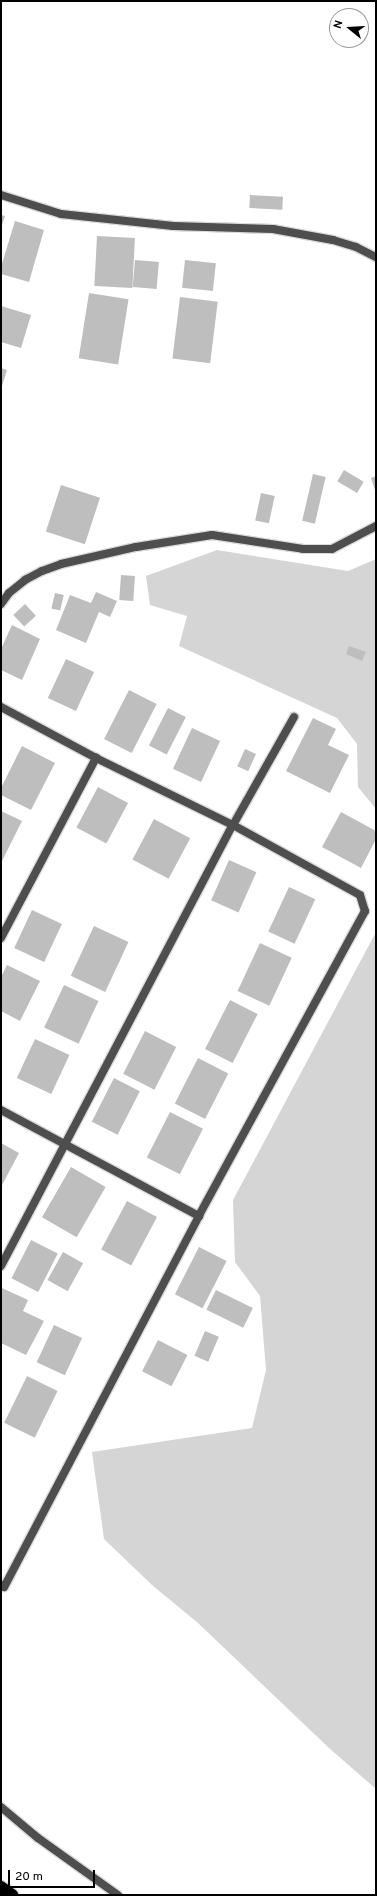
<!DOCTYPE html>
<html>
<head>
<meta charset="utf-8">
<style>
	body { margin:0 }
	#map { position:relative; width:377px; height:1896px; overflow:hidden; background:#fff; font-family:Overpass,sans-serif }
	div>[style] { position:absolute }
	[style*='--x'] { left:calc(var(--x)*1px); top:calc(var(--y)*1px); width:calc(var(--w)*1px); rotate:calc(var(--a)*1deg) }
	.green>* { inset:0; background:#d5d5d5 }
	.building>* { inset:0; background:#bebebe; transform-origin:0 0 }
	.roads { filter:drop-shadow(1px 0 #dbdbdb) drop-shadow(-1px 0 #dbdbdb) drop-shadow(0 1px #dbdbdb) drop-shadow(0 -1px #dbdbdb) }
	.minor>* { height:8px; margin:-4px; padding:0 4px; transform-origin:4px; border-radius:4px; background:#4e4e4e }
	.motorway>* { height:12px; margin:-6px; padding:0 6px; transform-origin:6px; border-radius:6px; background:#000 }
	span { translate:-50% -50%; white-space:nowrap; text-align:center; line-height:1.15; -webkit-text-stroke:3.5px #fff; paint-order:stroke }
	.frame { position:absolute; inset:0; border:2px solid #000; pointer-events:none }
	.north { position:absolute; left:329px; top:8px; width:40px; height:40px; box-sizing:border-box; background:#fff; border:1px solid #999; border-radius:50%; rotate:288deg; font-size:11px; font-weight:700; line-height:16px; text-align:center; color:#000 }
	.north::after { content:''; display:block; margin:auto; width:14px; height:18px; background:#000; clip-path:polygon(50% 0,100% 100%,50% 72%,0 100%) }
	.scale { position:absolute; left:8px; top:1870px; width:87px; height:18px; box-sizing:border-box; border:2px solid #000; border-top:0; padding-left:5px; font-size:12px; line-height:14px; white-space:nowrap; color:#000; -webkit-text-stroke:3px #fff; paint-order:stroke }
</style>
</head>
<body>
<div id="map">
	<div class="green">
		<div style="clip-path:polygon(217px 550px,348px 571px,376px 559px,376px 809px,358px 787px,357px 744px,337px 718px,179px 646px,187px 616px,150px 605px,146px 576px)"></div>
		<div style="clip-path:polygon(376px 932px,376px 1789px,329px 1748px,198px 1623px,152px 1585px,104px 1539px,92px 1452px,252px 1428px,266px 1370px,260px 1296px,235px 1262px,233px 1200px)"></div>
	</div>
	<div class="building">
		<div style="left:250px;top:195px;width:33px;height:13px;rotate:3deg"></div>
		<div style="clip-path:polygon(1px 215px,5px 216px,1px 228px)"></div>
		<div style="clip-path:polygon(15px 221px,44px 230px,29px 282px,1px 274px,1px 267px)"></div>
		<div style="left:97px;top:236px;width:38px;height:50px;rotate:3deg"></div>
		<div style="left:135px;top:260px;width:24px;height:27px;rotate:5deg"></div>
		<div style="left:185px;top:260px;width:31px;height:28px;rotate:6deg"></div>
		<div style="left:89px;top:293px;width:40px;height:66px;rotate:9deg"></div>
		<div style="left:180px;top:297px;width:38px;height:62px;rotate:7deg"></div>
		<div style="clip-path:polygon(1px 306px,31px 315px,21px 348px,1px 342px)"></div>
		<div style="clip-path:polygon(1px 368px,7px 370px,1px 389px)"></div>
		<div style="left:344px;top:470px;width:23px;height:13px;rotate:31deg"></div>
		<div style="left:313px;top:474px;width:13px;height:48px;rotate:13deg"></div>
		<div style="clip-path:polygon(376px 476px,376px 493px,371px 478px)"></div>
		<div style="left:61px;top:485px;width:41px;height:49px;rotate:18deg"></div>
		<div style="left:261px;top:493px;width:14px;height:28px;rotate:12deg"></div>
		<div style="left:121px;top:575px;width:14px;height:25px;rotate:4deg"></div>
		<div style="clip-path:polygon(96px 592px,117px 601px,110px 617px,99px 612px,86px 643px,56px 630px,70px 595px,91px 603px)"></div>
		<div style="left:55px;top:593px;width:9px;height:16px;rotate:13deg"></div>
		<div style="left:25px;top:604px;width:16px;height:16px;rotate:47deg"></div>
		<div style="clip-path:polygon(12px 625px,40px 639px,22px 680px,1px 670px,1px 649px)"></div>
		<div style="clip-path:polygon(349px 646px,366px 652px,362px 661px,346px 654px)"></div>
		<div style="left:66px;top:659px;width:31px;height:43px;rotate:25deg"></div>
		<div style="left:129px;top:690px;width:31px;height:55px;rotate:27deg"></div>
		<div style="left:168px;top:708px;width:20px;height:42px;rotate:27deg"></div>
		<div style="clip-path:polygon(313px 718px,336px 729px,328px 745px,349px 755px,330px 793px,286px 771px)"></div>
		<div style="left:192px;top:728px;width:31px;height:45px;rotate:25deg"></div>
		<div style="clip-path:polygon(22px 746px,55px 763px,31px 810px,1px 795px,1px 788px)"></div>
		<div style="left:245px;top:749px;width:12px;height:19px;rotate:24deg"></div>
		<div style="left:98px;top:787px;width:34px;height:46px;rotate:28deg"></div>
		<div style="clip-path:polygon(1px 811px,22px 821px,1px 863px)"></div>
		<div style="clip-path:polygon(341px 812px,376px 831px,376px 839px,361px 868px,322px 847px)"></div>
		<div style="left:154px;top:819px;width:41px;height:46px;rotate:28deg"></div>
		<div style="left:229px;top:860px;width:30px;height:44px;rotate:24deg"></div>
		<div style="left:289px;top:887px;width:29px;height:49px;rotate:25deg"></div>
		<div style="left:32px;top:910px;width:33px;height:42px;rotate:25deg"></div>
		<div style="left:94px;top:926px;width:38px;height:55px;rotate:25deg"></div>
		<div style="left:260px;top:943px;width:35px;height:53px;rotate:25deg"></div>
		<div style="clip-path:polygon(7px 965px,40px 981px,20px 1021px,1px 1011px,1px 977px)"></div>
		<div style="left:64px;top:985px;width:38px;height:47px;rotate:25deg"></div>
		<div style="left:230px;top:1000px;width:31px;height:55px;rotate:27deg"></div>
		<div style="left:145px;top:1031px;width:35px;height:48px;rotate:27deg"></div>
		<div style="left:35px;top:1039px;width:38px;height:43px;rotate:25deg"></div>
		<div style="left:198px;top:1058px;width:34px;height:51px;rotate:27deg"></div>
		<div style="left:114px;top:1078px;width:29px;height:49px;rotate:27deg"></div>
		<div style="left:170px;top:1112px;width:37px;height:51px;rotate:27deg"></div>
		<div style="clip-path:polygon(1px 1143px,19px 1153px,1px 1187px)"></div>
		<div style="left:71px;top:1167px;width:40px;height:58px;rotate:30deg"></div>
		<div style="left:127px;top:1201px;width:34px;height:55px;rotate:28deg"></div>
		<div style="left:31px;top:1240px;width:30px;height:43px;rotate:27deg"></div>
		<div style="left:199px;top:1247px;width:31px;height:53px;rotate:27deg"></div>
		<div style="left:63px;top:1252px;width:23px;height:32px;rotate:29deg"></div>
		<div style="clip-path:polygon(2px 1288px,28px 1300px,23px 1311px,44px 1321px,26px 1355px,1px 1343px)"></div>
		<div style="left:216px;top:1290px;width:41px;height:22px;rotate:26deg"></div>
		<div style="left:54px;top:1325px;width:31px;height:41px;rotate:25deg"></div>
		<div style="left:205px;top:1331px;width:15px;height:27px;rotate:23deg"></div>
		<div style="left:158px;top:1340px;width:33px;height:35px;rotate:27deg"></div>
		<div style="left:27px;top:1376px;width:34px;height:52px;rotate:26deg"></div>
	</div>
	<div class="roads">
		<div class="minor">
			<div style="--x:1;--y:195;--w:63;--a:17.6"></div>
			<div style="--x:61;--y:214;--w:113;--a:6.1"></div>
			<div style="--x:173;--y:226;--w:100;--a:1.7"></div>
			<div style="--x:273;--y:229;--w:61;--a:10.4"></div>
			<div style="--x:333;--y:240;--w:24;--a:17"></div>
			<div style="--x:356;--y:247;--w:22;--a:27"></div>
			<div style="--x:1;--y:604;--w:14;--a:-54"></div>
			<div style="--x:9;--y:593;--w:21;--a:-39"></div>
			<div style="--x:25;--y:580;--w:19;--a:-28"></div>
			<div style="--x:42;--y:571;--w:20;--a:-20"></div>
			<div style="--x:61;--y:564;--w:77;--a:-12.8"></div>
			<div style="--x:136;--y:547;--w:77;--a:-9"></div>
			<div style="--x:212;--y:535;--w:92;--a:8.7"></div>
			<div style="--x:303;--y:549;--w:29;--a:0"></div>
			<div style="--x:332;--y:549;--w:50;--a:-27.6"></div>
			<div style="--x:1;--y:707;--w:108;--a:28.2"></div>
			<div style="--x:96;--y:758;--w:153;--a:26.1"></div>
			<div style="--x:233;--y:825;--w:145;--a:28.9"></div>
			<div style="--x:360;--y:895;--w:17;--a:73"></div>
			<div style="--x:365;--y:911;--w:347;--a:118.6"></div>
			<div style="--x:199;--y:1216;--w:419;--a:117.7"></div>
			<div style="--x:4;--y:1587;--w:4;--a:-146"></div>
			<div style="--x:1;--y:938;--w:204;--a:-62.2"></div>
			<div style="--x:1;--y:1110;--w:225;--a:28.2"></div>
			<div style="--x:1;--y:1266;--w:498;--a:-62.3"></div>
			<div style="--x:233;--y:825;--w:124;--a:-60.5"></div>
			<div style="--x:1;--y:1807;--w:48;--a:40"></div>
			<div style="--x:38;--y:1838;--w:98;--a:35.5"></div>
		</div>
		<div class="motorway">
			<div style="--x:1;--y:1887;--w:14;--a:36"></div>
		</div>
	</div>
	<div class="frame"></div>
	<div class="north">N</div>
	<div class="scale">20 m</div>
</div>
</body>
</html>
